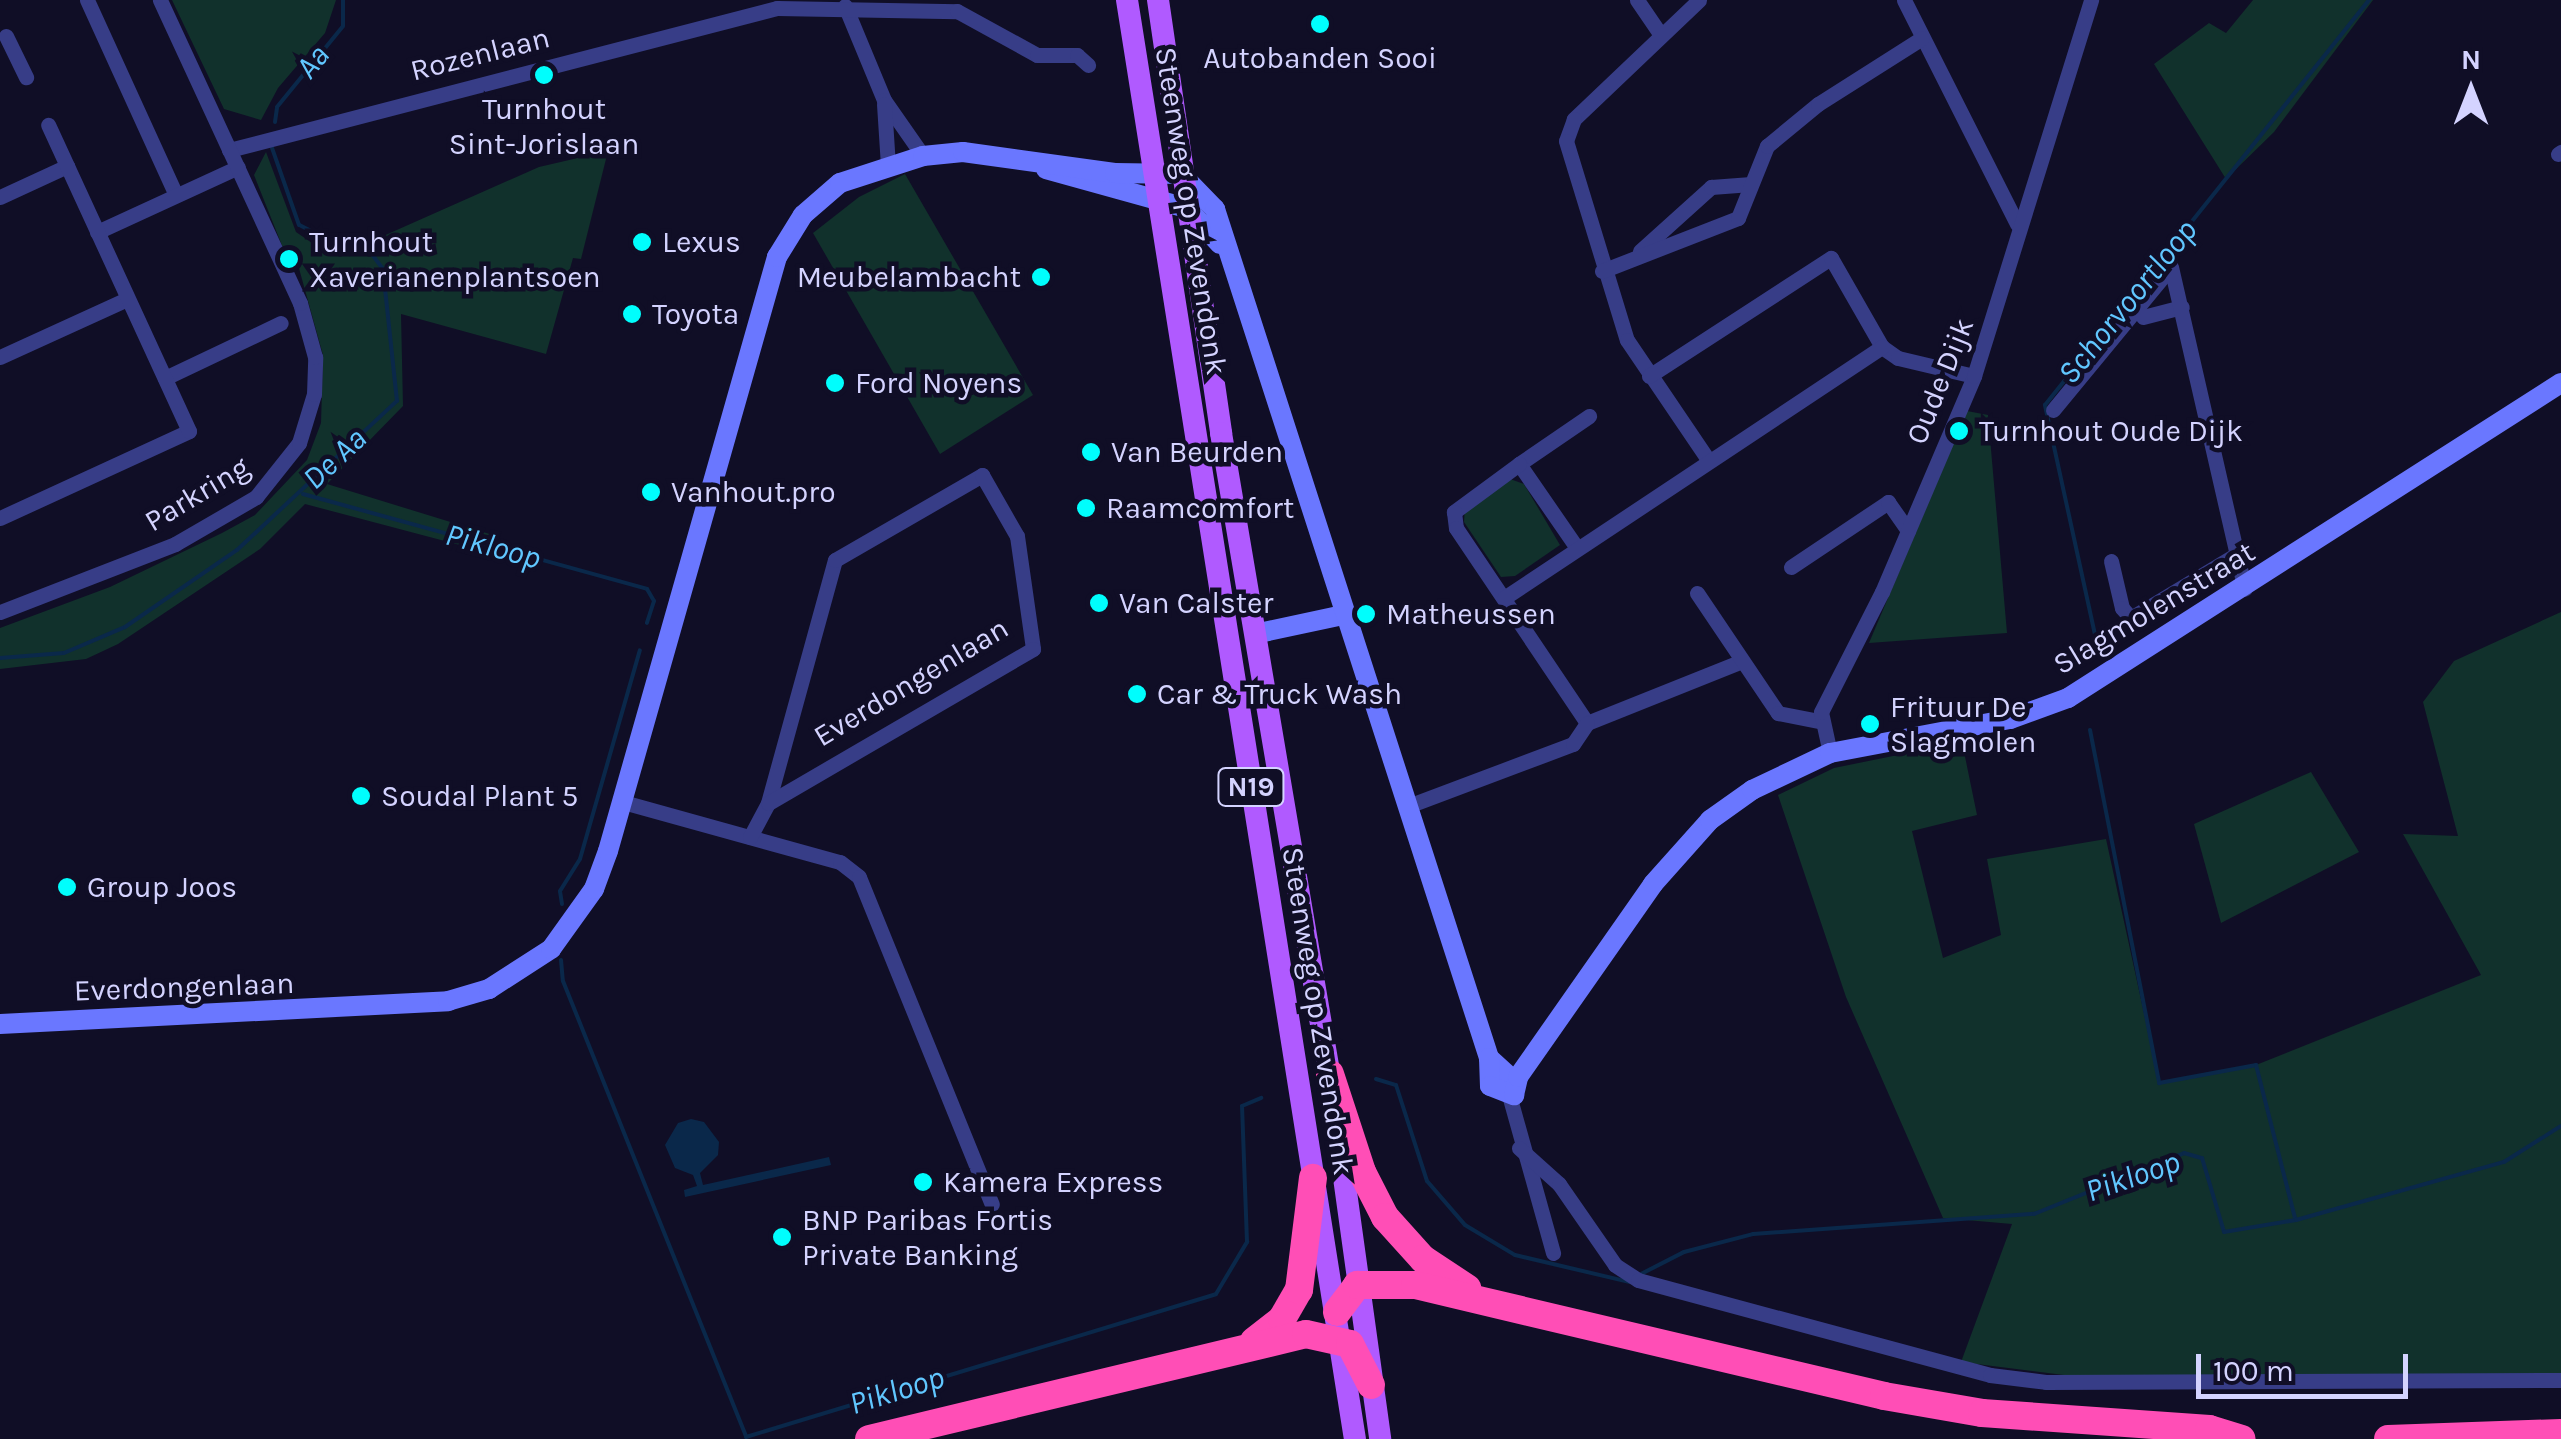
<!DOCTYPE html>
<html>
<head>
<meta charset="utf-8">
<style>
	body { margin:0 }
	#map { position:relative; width:2561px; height:1439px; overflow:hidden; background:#100e26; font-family:Karla,sans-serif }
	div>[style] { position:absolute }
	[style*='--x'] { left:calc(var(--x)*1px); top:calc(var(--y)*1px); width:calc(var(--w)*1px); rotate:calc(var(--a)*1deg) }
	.green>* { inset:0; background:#11312c }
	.water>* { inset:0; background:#0a284a }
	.stream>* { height:4px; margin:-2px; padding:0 2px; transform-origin:2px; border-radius:2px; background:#0a284a }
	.street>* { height:15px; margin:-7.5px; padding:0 7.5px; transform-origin:7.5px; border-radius:7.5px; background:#373d87 }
	.secondary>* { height:20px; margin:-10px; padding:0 10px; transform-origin:10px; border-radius:10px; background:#6a77ff }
	.primary>* { height:22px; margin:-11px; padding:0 11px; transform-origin:11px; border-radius:11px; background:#b05aff }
	.highway>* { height:28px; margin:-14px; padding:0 14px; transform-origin:14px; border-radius:14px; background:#ff4eb6 }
	.dots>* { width:28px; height:28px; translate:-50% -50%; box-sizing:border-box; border:5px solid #100e26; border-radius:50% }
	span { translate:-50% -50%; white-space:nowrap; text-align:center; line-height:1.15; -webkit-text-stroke:9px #100e26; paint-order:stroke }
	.shield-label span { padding:2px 8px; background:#100e26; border:2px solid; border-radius:8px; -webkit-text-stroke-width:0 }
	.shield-label { font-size:28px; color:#d4d3ff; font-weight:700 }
	.street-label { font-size:30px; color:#d4d3ff }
	.poi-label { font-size:30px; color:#d4d3ff }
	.left { translate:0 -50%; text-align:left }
	.right { translate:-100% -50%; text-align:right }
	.water-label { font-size:32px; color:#61c7ff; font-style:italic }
	.north { position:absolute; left:2421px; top:40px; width:100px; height:100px; -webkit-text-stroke:8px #100e26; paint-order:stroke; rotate:0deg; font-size:28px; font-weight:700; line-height:40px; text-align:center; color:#d4d3ff }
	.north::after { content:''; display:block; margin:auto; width:35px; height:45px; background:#d4d3ff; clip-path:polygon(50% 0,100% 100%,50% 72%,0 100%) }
	.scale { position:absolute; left:2196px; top:1354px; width:212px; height:45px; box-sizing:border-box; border:5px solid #d4d3ff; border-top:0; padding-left:12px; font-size:30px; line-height:35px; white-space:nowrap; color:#d4d3ff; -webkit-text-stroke:8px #100e26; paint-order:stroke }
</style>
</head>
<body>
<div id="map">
	<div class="green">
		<div style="clip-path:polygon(172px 0,336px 0,325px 33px,278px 88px,261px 120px,224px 109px)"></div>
		<div style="clip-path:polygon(2253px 0,2373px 0,2274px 132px,2226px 179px,2154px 64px,2209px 23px,2226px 33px)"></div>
		<div style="clip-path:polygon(608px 151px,581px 259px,573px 258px,546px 354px,401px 314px,403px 406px,327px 484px,496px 536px,490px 553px,305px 504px,260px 549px,118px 644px,86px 659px,0 669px,0 628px,110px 587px,222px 533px,255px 515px,307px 460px,321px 423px,323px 355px,295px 254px,283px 248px,254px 175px,266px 152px,296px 232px,312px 243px,345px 246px,372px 241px,539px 167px)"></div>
		<div style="clip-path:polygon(905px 174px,1033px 395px,940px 454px,813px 233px,859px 197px)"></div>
		<div style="clip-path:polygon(1967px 411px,1988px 415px,2007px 633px,1869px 643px)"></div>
		<div style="clip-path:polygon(1510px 479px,1524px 484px,1560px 545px,1515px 576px,1501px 577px,1464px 522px,1465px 507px)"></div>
		<div style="clip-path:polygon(2561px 612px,2561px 1374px,2072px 1376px,1961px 1362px,2012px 1224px,1943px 1218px,1846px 997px,1778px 795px,1834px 768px,1962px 742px,1977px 815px,1912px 831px,1943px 958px,2001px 935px,1987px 859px,2106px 839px,2159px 1082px,2256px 1065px,2481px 975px,2403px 834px,2458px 836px,2423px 702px,2454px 661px)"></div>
		<div style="clip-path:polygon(2311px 772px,2359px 852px,2221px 923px,2194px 824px)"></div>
	</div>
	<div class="water">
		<div style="clip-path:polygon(691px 1119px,704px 1122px,719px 1142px,718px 1155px,700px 1173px,703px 1185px,829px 1157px,831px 1165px,685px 1197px,684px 1190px,697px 1186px,693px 1175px,675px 1168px,665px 1145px,678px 1123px)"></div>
	</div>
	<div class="stream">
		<div style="--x:275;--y:122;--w:15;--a:-82"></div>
		<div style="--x:277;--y:107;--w:104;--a:-50.8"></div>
		<div style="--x:343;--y:26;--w:26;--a:-90"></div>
		<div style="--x:303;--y:494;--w:357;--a:15.4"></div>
		<div style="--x:647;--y:589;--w:14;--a:60"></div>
		<div style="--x:654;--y:601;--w:23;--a:108"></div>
		<div style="--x:2099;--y:653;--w:254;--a:-102.3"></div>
		<div style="--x:2045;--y:405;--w:519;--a:-51.34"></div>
		<div style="--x:0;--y:658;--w:64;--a:-4.5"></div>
		<div style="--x:64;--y:653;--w:66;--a:-23.1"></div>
		<div style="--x:125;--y:627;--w:136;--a:-34.5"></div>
		<div style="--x:237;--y:550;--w:219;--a:-43"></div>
		<div style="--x:397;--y:401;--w:133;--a:-96.1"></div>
		<div style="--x:383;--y:269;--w:40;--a:-127"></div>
		<div style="--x:359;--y:237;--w:40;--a:-177.1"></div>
		<div style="--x:319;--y:235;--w:22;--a:-153"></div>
		<div style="--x:299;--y:225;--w:82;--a:-109.3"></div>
		<div style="--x:2090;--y:730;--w:360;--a:78.9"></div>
		<div style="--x:2159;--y:1083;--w:99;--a:-10.5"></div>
		<div style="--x:2256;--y:1065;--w:158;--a:75.7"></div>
		<div style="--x:562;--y:904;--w:13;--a:-99"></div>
		<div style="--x:560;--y:891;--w:38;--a:-58"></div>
		<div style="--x:580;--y:859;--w:217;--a:-74"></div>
		<div style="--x:561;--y:960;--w:21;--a:85"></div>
		<div style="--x:563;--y:981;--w:491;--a:68.1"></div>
		<div style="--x:746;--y:1437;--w:491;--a:-16.9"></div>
		<div style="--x:1216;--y:1294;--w:61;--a:-59.2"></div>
		<div style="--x:1247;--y:1242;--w:136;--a:-92.1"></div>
		<div style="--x:1242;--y:1106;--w:21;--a:-23"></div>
		<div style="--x:1376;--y:1079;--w:21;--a:17"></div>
		<div style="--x:1396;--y:1085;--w:101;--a:72.1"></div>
		<div style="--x:1427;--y:1181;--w:58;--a:49.2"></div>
		<div style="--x:1465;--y:1225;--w:58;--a:31"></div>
		<div style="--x:1515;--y:1255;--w:117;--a:13.3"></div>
		<div style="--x:1641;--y:1274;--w:48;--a:-27.1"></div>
		<div style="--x:1684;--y:1252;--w:71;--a:-14.6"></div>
		<div style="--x:1753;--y:1234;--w:282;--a:-4.1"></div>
		<div style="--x:2034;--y:1214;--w:162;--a:-22.1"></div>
		<div style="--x:2184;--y:1153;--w:19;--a:16"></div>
		<div style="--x:2202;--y:1158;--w:77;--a:73.4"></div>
		<div style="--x:2224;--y:1232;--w:73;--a:-9.5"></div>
		<div style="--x:2296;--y:1220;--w:216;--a:-15.6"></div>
		<div style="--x:2504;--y:1162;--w:67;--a:-32.3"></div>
	</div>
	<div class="street">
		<div style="--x:87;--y:0;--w:214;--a:65.5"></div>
		<div style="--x:1637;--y:0;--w:42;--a:55.6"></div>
		<div style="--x:1699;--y:0;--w:173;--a:136.4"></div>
		<div style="--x:1574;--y:119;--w:23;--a:110"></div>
		<div style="--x:1566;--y:141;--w:208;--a:73"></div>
		<div style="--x:1627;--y:340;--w:146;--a:55.9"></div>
		<div style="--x:1904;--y:0;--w:251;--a:63.2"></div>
		<div style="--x:845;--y:6;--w:102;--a:67.5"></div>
		<div style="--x:884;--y:100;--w:68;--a:55.1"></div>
		<div style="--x:6;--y:36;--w:46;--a:64"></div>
		<div style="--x:884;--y:104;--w:62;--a:86.3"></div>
		<div style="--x:229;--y:150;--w:566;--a:-14.53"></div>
		<div style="--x:777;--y:8;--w:180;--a:1"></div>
		<div style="--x:957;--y:11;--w:91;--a:28.8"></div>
		<div style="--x:1037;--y:55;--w:40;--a:0"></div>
		<div style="--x:1077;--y:55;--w:15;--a:42"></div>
		<div style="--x:2558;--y:154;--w:4;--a:-34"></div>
		<div style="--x:0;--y:197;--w:74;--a:-24.8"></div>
		<div style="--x:97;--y:232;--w:155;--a:-24.7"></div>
		<div style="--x:1640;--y:251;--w:96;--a:-42"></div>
		<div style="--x:1711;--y:187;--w:40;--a:-4.3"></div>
		<div style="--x:1602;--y:271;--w:146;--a:-21.3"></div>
		<div style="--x:1738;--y:218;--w:78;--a:-68.1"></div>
		<div style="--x:1767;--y:146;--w:66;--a:-39.5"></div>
		<div style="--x:1818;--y:104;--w:123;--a:-32.4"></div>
		<div style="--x:2143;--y:317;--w:40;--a:-14.4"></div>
		<div style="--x:0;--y:357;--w:140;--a:-24.5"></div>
		<div style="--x:1649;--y:376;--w:217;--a:-33"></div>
		<div style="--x:1831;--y:258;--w:103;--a:60.2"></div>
		<div style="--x:1882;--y:347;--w:19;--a:35"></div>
		<div style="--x:1898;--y:358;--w:78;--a:13.3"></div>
		<div style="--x:165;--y:378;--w:128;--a:-25.4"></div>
		<div style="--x:2053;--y:410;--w:185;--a:-50.5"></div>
		<div style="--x:2171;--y:267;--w:330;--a:77.1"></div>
		<div style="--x:1519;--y:464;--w:85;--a:-34.4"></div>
		<div style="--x:0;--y:518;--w:208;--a:-24.7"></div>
		<div style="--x:189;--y:431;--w:337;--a:-114.7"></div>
		<div style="--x:1577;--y:548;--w:102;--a:-124.6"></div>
		<div style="--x:1519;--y:464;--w:81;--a:143.6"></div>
		<div style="--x:1454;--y:512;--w:16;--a:83"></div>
		<div style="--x:1456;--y:528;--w:235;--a:56.1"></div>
		<div style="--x:1587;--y:723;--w:167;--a:-21.8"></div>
		<div style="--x:2111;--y:561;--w:48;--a:76.8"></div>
		<div style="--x:2122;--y:608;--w:13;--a:48"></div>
		<div style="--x:2131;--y:618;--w:124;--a:-31.1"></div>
		<div style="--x:1791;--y:567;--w:117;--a:-33.8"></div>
		<div style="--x:1888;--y:502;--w:35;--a:55"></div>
		<div style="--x:1697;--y:593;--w:145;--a:56"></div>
		<div style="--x:1778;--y:713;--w:42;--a:11"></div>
		<div style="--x:1504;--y:598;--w:454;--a:-33.6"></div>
		<div style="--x:0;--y:612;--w:188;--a:-21.2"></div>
		<div style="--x:175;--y:544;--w:94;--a:-30.1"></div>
		<div style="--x:256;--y:497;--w:69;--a:-51.5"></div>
		<div style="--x:299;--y:443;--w:51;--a:-73"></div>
		<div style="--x:314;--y:394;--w:37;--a:-88"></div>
		<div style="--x:315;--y:357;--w:56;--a:-105.5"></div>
		<div style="--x:300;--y:303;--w:334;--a:-114.8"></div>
		<div style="--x:1830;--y:753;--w:42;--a:-102.4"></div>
		<div style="--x:1821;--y:712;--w:135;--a:-63.1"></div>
		<div style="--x:1882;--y:592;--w:235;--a:-66.9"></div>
		<div style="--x:1974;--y:376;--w:394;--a:-72.7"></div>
		<div style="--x:623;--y:802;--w:225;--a:15.5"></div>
		<div style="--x:840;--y:862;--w:24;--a:38"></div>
		<div style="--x:859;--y:877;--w:353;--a:67.9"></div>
		<div style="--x:1408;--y:806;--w:176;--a:-20.6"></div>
		<div style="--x:1573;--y:744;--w:25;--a:-56"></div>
		<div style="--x:750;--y:837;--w:38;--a:-62"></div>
		<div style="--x:768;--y:803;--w:252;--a:-74.6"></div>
		<div style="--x:835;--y:560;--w:170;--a:-30"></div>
		<div style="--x:982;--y:475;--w:70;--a:60.2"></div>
		<div style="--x:1017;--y:536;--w:114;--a:81.9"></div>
		<div style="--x:1033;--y:649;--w:306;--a:149.8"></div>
		<div style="--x:1509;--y:1095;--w:164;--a:74.4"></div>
		<div style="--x:1519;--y:1148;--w:54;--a:42"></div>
		<div style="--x:1559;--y:1184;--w:98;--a:55.3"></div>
		<div style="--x:1615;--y:1265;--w:27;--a:33"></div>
		<div style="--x:1638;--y:1280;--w:365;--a:15.1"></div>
		<div style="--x:1990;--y:1375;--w:56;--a:7.1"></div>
		<div style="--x:2046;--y:1382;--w:515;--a:-0.22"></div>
	</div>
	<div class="secondary">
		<div style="--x:1046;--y:169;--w:146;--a:15.5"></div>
		<div style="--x:1187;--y:208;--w:49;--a:47.5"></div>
		<div style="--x:1259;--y:633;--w:86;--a:-12.1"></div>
		<div style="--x:0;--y:1024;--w:449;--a:-2.9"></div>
		<div style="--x:448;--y:1001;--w:43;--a:-16.3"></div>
		<div style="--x:489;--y:989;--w:74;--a:-32.8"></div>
		<div style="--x:551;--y:949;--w:74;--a:-54.4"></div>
		<div style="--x:594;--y:889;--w:40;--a:-69.8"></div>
		<div style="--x:608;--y:851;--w:618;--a:-74.12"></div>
		<div style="--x:777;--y:257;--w:49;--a:-58.2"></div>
		<div style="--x:803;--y:215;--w:49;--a:-40.9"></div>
		<div style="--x:840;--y:183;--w:87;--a:-18"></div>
		<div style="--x:923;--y:156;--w:40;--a:-5.7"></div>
		<div style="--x:963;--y:152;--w:153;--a:7.9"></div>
		<div style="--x:1115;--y:173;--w:66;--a:0.9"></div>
		<div style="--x:1181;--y:174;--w:49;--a:45.8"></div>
		<div style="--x:1215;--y:209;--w:892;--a:72.11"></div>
		<div style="--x:1489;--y:1058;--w:24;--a:42"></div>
		<div style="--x:1489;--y:1058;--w:28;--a:88"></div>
		<div style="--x:1490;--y:1086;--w:26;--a:21"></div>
		<div style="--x:1514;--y:1095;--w:18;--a:-77"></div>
		<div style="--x:1518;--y:1077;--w:236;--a:-55"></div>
		<div style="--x:1653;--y:884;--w:86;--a:-48.3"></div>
		<div style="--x:1710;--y:820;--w:52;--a:-35.5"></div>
		<div style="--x:1752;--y:790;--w:86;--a:-25.4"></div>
		<div style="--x:1830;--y:753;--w:183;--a:-10.7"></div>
		<div style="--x:2010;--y:719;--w:62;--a:-19.9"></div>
		<div style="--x:2068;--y:698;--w:585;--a:-32.58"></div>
	</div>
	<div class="primary">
		<div style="--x:1127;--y:0;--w:1457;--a:81"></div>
		<div style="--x:1158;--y:0;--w:438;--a:81.7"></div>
		<div style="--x:1221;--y:433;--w:665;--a:80.4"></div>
		<div style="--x:1336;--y:1120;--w:322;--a:82.1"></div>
	</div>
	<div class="highway">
		<div style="--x:1330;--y:1074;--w:103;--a:71.9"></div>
		<div style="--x:1362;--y:1172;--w:51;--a:62.9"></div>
		<div style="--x:1385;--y:1217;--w:57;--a:47.9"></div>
		<div style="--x:1423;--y:1259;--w:53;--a:33.4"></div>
		<div style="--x:1337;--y:1312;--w:34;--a:-53"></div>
		<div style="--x:1357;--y:1285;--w:58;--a:0"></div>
		<div style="--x:1415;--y:1285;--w:482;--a:13.3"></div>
		<div style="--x:1884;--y:1396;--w:99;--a:9.8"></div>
		<div style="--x:1982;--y:1413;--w:228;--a:4"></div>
		<div style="--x:2209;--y:1429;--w:34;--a:17"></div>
		<div style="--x:1254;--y:1341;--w:36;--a:-38"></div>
		<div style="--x:1282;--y:1319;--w:34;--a:-60"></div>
		<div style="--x:1299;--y:1290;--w:113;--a:-82.9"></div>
		<div style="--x:869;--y:1439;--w:449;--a:-13.5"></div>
		<div style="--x:1306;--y:1334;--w:45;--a:12.8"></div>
		<div style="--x:1350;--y:1344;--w:46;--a:62.9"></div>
		<div style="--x:2388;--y:1439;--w:173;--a:-2"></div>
	</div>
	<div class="dots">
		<div style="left:1320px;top:24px;background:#00fefd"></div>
		<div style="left:544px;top:75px;background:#00fefd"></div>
		<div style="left:642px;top:242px;background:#00fefd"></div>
		<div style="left:289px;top:259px;background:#00fefd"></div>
		<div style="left:1041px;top:277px;background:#00fefd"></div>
		<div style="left:632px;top:314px;background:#00fefd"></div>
		<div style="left:835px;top:383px;background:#00fefd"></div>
		<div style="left:1959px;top:431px;background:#00fefd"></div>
		<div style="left:1091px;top:452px;background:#00fefd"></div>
		<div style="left:651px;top:492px;background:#00fefd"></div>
		<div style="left:1086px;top:508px;background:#00fefd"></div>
		<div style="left:1099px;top:603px;background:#00fefd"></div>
		<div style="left:1366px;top:614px;background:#00fefd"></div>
		<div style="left:1137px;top:694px;background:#00fefd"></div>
		<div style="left:1870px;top:724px;background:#00fefd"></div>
		<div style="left:361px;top:796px;background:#00fefd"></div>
		<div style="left:67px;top:887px;background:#00fefd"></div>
		<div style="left:923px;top:1182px;background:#00fefd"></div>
		<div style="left:782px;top:1237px;background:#00fefd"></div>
	</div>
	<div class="shield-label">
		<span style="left:1251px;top:787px">N19</span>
	</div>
	<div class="street-label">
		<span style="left:480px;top:54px;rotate:-14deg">Rozenlaan</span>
		<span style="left:1191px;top:211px;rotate:81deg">Steenweg op Zevendonk</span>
		<span style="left:1940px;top:381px;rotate:-68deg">Oude Dijk</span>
		<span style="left:197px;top:494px;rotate:-31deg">Parkring</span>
		<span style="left:2154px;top:608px;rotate:-31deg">Slagmolenstraat</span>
		<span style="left:911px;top:682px;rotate:-31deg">Everdongenlaan</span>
		<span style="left:184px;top:987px;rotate:-2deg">Everdongenlaan</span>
		<span style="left:1318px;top:1011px;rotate:81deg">Steenweg op Zevendonk</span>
	</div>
	<div class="poi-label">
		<span style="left:1320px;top:58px">Autobanden Sooi</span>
		<span style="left:544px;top:126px">Turnhout<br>Sint-Jorislaan</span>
		<span class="left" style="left:309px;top:259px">Turnhout<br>Xaverianenplantsoen</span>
		<span class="left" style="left:662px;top:242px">Lexus</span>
		<span class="right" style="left:1021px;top:277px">Meubelambacht</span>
		<span class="left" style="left:652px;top:314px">Toyota</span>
		<span class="left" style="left:855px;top:383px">Ford Noyens</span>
		<span class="left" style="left:1979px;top:431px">Turnhout Oude Dijk</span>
		<span class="left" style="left:1111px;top:452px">Van Beurden</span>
		<span class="left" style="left:671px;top:492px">Vanhout.pro</span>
		<span class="left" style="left:1106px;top:508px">Raamcomfort</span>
		<span class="left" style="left:1119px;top:603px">Van Calster</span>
		<span class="left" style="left:1386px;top:614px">Matheussen</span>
		<span class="left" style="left:1157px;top:694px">Car &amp; Truck Wash</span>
		<span class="left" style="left:1890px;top:724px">Frituur De<br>Slagmolen</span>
		<span class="left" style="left:381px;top:796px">Soudal Plant 5</span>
		<span class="left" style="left:87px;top:887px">Group Joos</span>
		<span class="left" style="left:943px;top:1182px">Kamera Express</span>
		<span class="left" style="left:802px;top:1237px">BNP Paribas Fortis<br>Private Banking</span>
	</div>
	<div class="water-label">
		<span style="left:313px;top:62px;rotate:-51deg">Aa</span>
		<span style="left:2128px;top:302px;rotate:-51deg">Schorvoortloop</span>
		<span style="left:335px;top:459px;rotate:-43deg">De Aa</span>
		<span style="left:493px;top:547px;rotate:15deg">Pikloop</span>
		<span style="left:2133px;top:1177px;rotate:-19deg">Pikloop</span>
		<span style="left:897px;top:1391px;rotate:-17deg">Pikloop</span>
	</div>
	<div class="north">N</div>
	<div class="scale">100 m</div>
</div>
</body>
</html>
